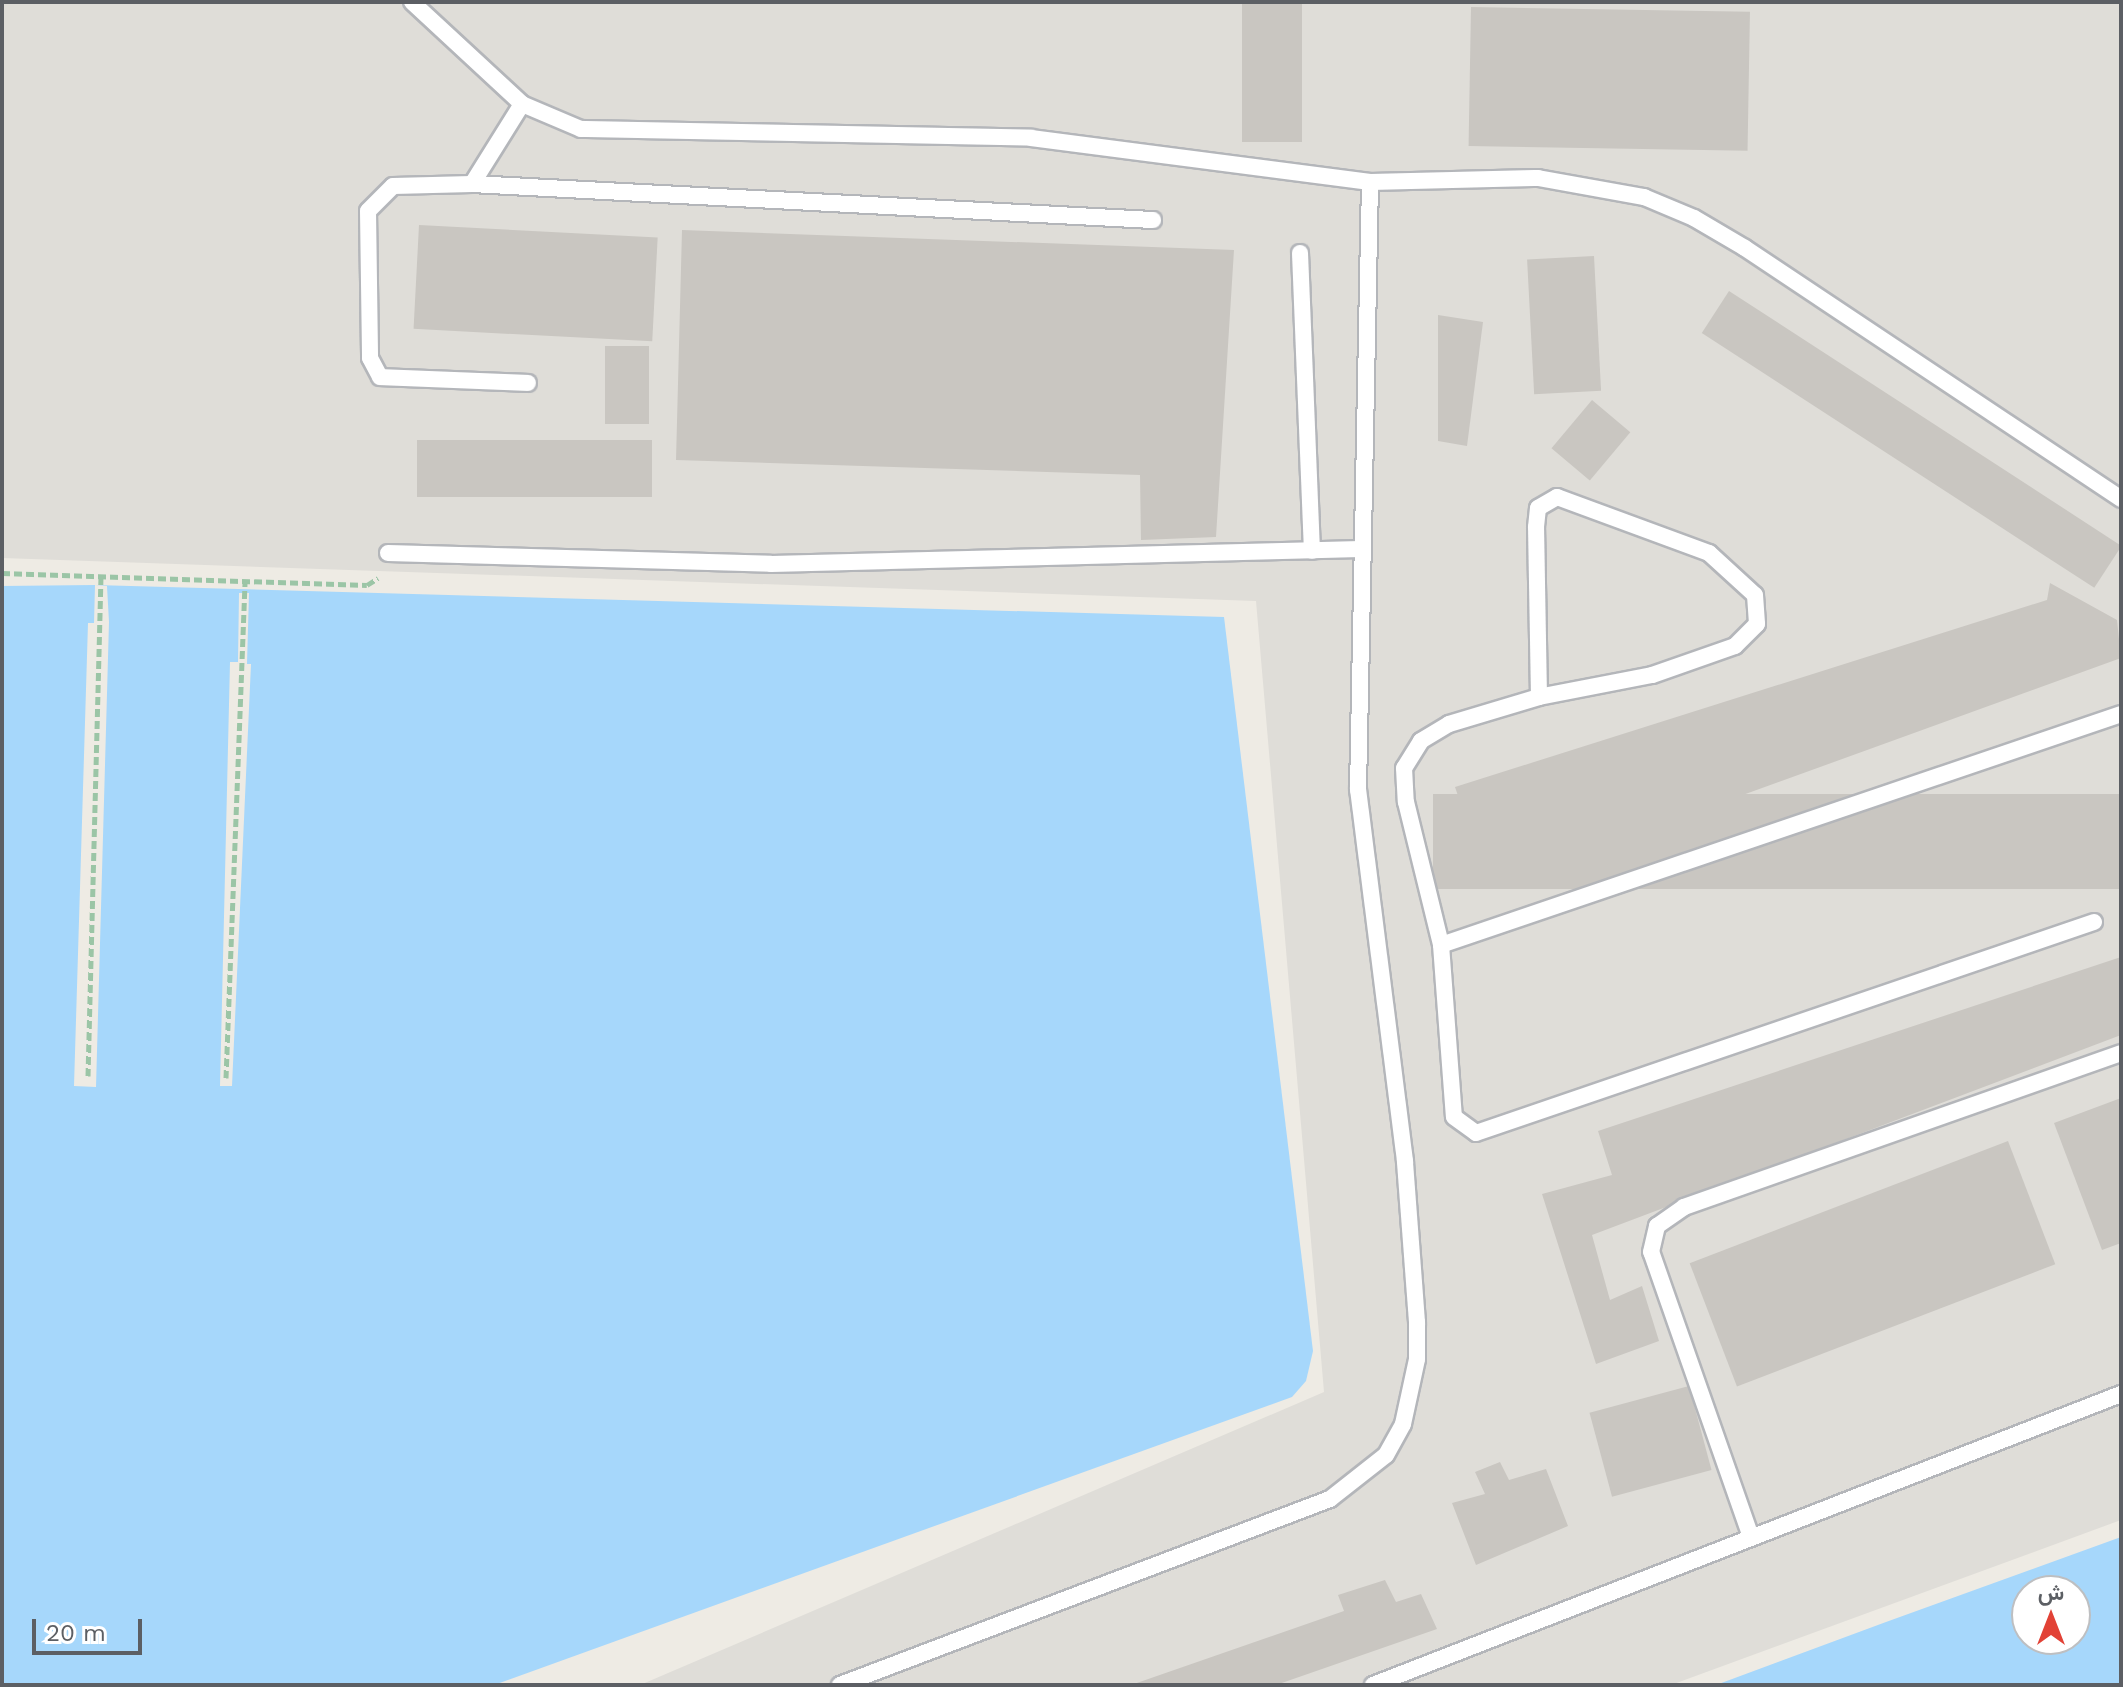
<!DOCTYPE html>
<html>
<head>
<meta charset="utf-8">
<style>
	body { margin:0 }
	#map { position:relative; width:2123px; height:1687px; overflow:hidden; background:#eeebe4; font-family:"Work Sans",Vazirmatn,sans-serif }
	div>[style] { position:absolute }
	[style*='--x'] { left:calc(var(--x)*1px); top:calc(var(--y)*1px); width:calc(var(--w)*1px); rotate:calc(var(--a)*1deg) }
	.industrial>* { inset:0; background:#dfddd8 }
	.water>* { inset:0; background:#a6d7fb }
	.pier>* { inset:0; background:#eeebe4 }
	.building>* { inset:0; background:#c9c6c1; transform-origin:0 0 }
	.path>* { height:5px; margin-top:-2.5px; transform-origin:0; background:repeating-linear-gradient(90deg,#9bc5a6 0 8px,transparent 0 12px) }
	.roads { filter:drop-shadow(2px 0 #b4b6ba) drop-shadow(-2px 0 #b4b6ba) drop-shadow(0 2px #b4b6ba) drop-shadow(0 -2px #b4b6ba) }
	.lane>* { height:16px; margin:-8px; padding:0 8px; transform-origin:8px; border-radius:8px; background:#fff }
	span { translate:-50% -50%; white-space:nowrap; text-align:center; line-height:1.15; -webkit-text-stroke:8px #fff; paint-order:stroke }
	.frame { position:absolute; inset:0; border:4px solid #5c5f64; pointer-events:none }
	.north { position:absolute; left:2011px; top:1575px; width:80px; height:80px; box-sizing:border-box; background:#fff; border:2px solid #bebfc1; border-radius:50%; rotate:0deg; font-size:22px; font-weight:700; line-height:32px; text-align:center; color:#5c5f64 }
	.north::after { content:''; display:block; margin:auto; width:28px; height:36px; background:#e24236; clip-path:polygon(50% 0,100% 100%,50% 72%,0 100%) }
	.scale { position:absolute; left:32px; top:1619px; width:110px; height:36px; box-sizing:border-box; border:4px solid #5c5f64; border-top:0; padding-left:10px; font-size:24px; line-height:28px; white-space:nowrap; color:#5c5f64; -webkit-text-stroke:6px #fff; paint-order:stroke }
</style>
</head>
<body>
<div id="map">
	<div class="industrial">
		<div style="clip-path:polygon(2px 2px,2121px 2px,2121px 1520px,1671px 1685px,640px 1685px,1324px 1392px,1256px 601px,2px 558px)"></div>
	</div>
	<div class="water">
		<div style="clip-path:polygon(95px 585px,1224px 617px,1313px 1351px,1306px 1381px,1292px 1397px,494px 1685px,2px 1685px,2px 586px)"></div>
		<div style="clip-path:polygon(evenodd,2121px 1537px,2121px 1685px,1716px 1685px,1886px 1622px,2121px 1537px,2027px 1591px,2075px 1591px,2075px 1639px,2027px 1639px,2027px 1591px)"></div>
	</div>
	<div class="pier">
		<div style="clip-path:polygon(95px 585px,107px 586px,109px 622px,96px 1087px,74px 1086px,88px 623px,94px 623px)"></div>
		<div style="clip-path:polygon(239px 593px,249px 593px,247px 664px,251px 664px,232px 1086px,220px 1086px,230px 662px,238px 662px)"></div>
	</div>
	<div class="building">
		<div style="left:1242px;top:2px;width:60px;height:140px"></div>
		<div style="left:1471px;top:7px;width:279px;height:139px;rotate:1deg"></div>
		<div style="left:419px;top:225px;width:239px;height:104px;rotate:3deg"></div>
		<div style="clip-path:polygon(682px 230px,1234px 250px,1216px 537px,1141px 540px,1140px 475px,676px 460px)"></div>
		<div style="left:1594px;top:256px;width:135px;height:67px;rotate:87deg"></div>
		<div style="left:1729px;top:291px;width:468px;height:50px;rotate:33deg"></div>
		<div style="clip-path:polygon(1438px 315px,1483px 322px,1467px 446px,1438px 441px)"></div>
		<div style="left:605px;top:346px;width:44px;height:78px"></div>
		<div style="left:1592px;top:400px;width:50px;height:63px;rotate:40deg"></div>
		<div style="left:652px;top:440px;width:57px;height:235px;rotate:90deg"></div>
		<div style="clip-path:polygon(2050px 583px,2117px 620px,2121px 658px,1489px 887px,1455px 787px,2047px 600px)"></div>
		<div style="left:2121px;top:794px;width:95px;height:688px;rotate:90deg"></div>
		<div style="clip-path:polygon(2121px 957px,2121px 1035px,1592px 1235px,1610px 1300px,1642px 1286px,1659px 1341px,1596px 1364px,1542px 1194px,1612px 1175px,1598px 1131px)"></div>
		<div style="clip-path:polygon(2121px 1098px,2121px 1243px,2102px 1250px,2054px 1123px)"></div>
		<div style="left:2008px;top:1141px;width:132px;height:341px;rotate:69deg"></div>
		<div style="left:1689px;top:1386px;width:87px;height:103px;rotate:75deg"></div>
		<div style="clip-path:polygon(1500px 1462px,1509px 1480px,1546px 1469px,1568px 1526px,1476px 1565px,1452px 1503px,1485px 1494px,1475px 1472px)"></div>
		<div style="clip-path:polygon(1385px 1580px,1396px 1602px,1421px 1594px,1437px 1629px,1276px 1685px,1131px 1685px,1344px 1611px,1338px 1595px)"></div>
	</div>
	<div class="path">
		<div style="--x:2;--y:573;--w:365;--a:1.9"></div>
		<div style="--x:367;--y:585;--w:13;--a:-32"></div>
		<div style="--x:88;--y:1076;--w:501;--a:-88.51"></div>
		<div style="--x:226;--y:1078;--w:497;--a:-87.8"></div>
	</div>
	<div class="roads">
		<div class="lane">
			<div style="--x:412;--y:2;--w:150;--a:42.8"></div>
			<div style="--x:522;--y:104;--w:64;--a:23"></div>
			<div style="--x:581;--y:129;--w:450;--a:1.1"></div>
			<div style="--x:1031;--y:138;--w:342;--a:7.4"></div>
			<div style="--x:1370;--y:182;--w:168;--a:-1.4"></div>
			<div style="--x:1538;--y:178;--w:108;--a:10.2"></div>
			<div style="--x:1644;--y:197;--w:54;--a:22.8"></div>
			<div style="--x:1694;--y:218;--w:59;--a:30.5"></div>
			<div style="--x:1745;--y:248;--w:452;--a:33.7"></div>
			<div style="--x:522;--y:104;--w:94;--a:122"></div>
			<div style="--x:472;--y:184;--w:79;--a:178.5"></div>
			<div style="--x:393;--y:186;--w:35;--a:135"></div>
			<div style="--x:368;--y:211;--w:147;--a:89.2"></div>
			<div style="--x:370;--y:358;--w:21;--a:62"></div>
			<div style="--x:380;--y:377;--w:148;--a:2.3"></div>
			<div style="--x:472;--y:184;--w:682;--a:3.03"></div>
			<div style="--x:1300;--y:253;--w:298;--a:87.7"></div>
			<div style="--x:388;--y:553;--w:383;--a:1.6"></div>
			<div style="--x:771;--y:564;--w:590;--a:-1.46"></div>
			<div style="--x:1539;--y:697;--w:170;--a:-91"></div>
			<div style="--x:1536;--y:527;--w:19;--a:-84"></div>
			<div style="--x:1538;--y:508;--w:22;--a:-30"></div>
			<div style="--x:1557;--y:497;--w:162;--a:20.2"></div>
			<div style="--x:1709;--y:553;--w:62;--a:42.4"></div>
			<div style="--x:1755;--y:595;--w:29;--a:86"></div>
			<div style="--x:1757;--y:624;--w:31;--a:135"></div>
			<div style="--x:1735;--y:646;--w:88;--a:160.7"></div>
			<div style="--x:1652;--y:675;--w:115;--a:169"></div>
			<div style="--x:1539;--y:697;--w:94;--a:163.3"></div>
			<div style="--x:1449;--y:724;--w:33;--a:149"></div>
			<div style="--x:1421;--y:741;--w:32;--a:122"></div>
			<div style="--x:1404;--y:768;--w:34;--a:87"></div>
			<div style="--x:1406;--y:802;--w:147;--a:76.2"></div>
			<div style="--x:1441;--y:945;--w:172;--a:85.7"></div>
			<div style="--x:1454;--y:1117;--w:27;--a:36"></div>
			<div style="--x:1476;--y:1133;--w:653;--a:-18.85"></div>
			<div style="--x:1441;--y:945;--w:718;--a:-18.76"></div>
			<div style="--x:1751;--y:1537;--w:302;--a:-109.3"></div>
			<div style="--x:1651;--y:1252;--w:27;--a:-77"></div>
			<div style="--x:1657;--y:1226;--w:33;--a:-35"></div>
			<div style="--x:1684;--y:1207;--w:463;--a:-19.4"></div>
			<div style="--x:840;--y:1685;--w:524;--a:-20.79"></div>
			<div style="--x:1330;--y:1499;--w:71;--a:-38.2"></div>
			<div style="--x:1386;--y:1455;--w:35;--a:-61"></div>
			<div style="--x:1403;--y:1424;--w:66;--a:-77.8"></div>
			<div style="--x:1417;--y:1359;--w:37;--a:-90"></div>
			<div style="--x:1417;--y:1322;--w:161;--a:-94.3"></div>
			<div style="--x:1405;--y:1161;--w:374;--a:-97.2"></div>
			<div style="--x:1358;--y:790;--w:608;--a:-88.87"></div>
			<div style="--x:1373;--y:1685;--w:803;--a:-21.26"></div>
		</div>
	</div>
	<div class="frame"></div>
	<div class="north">ش</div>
	<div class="scale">20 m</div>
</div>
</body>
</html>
